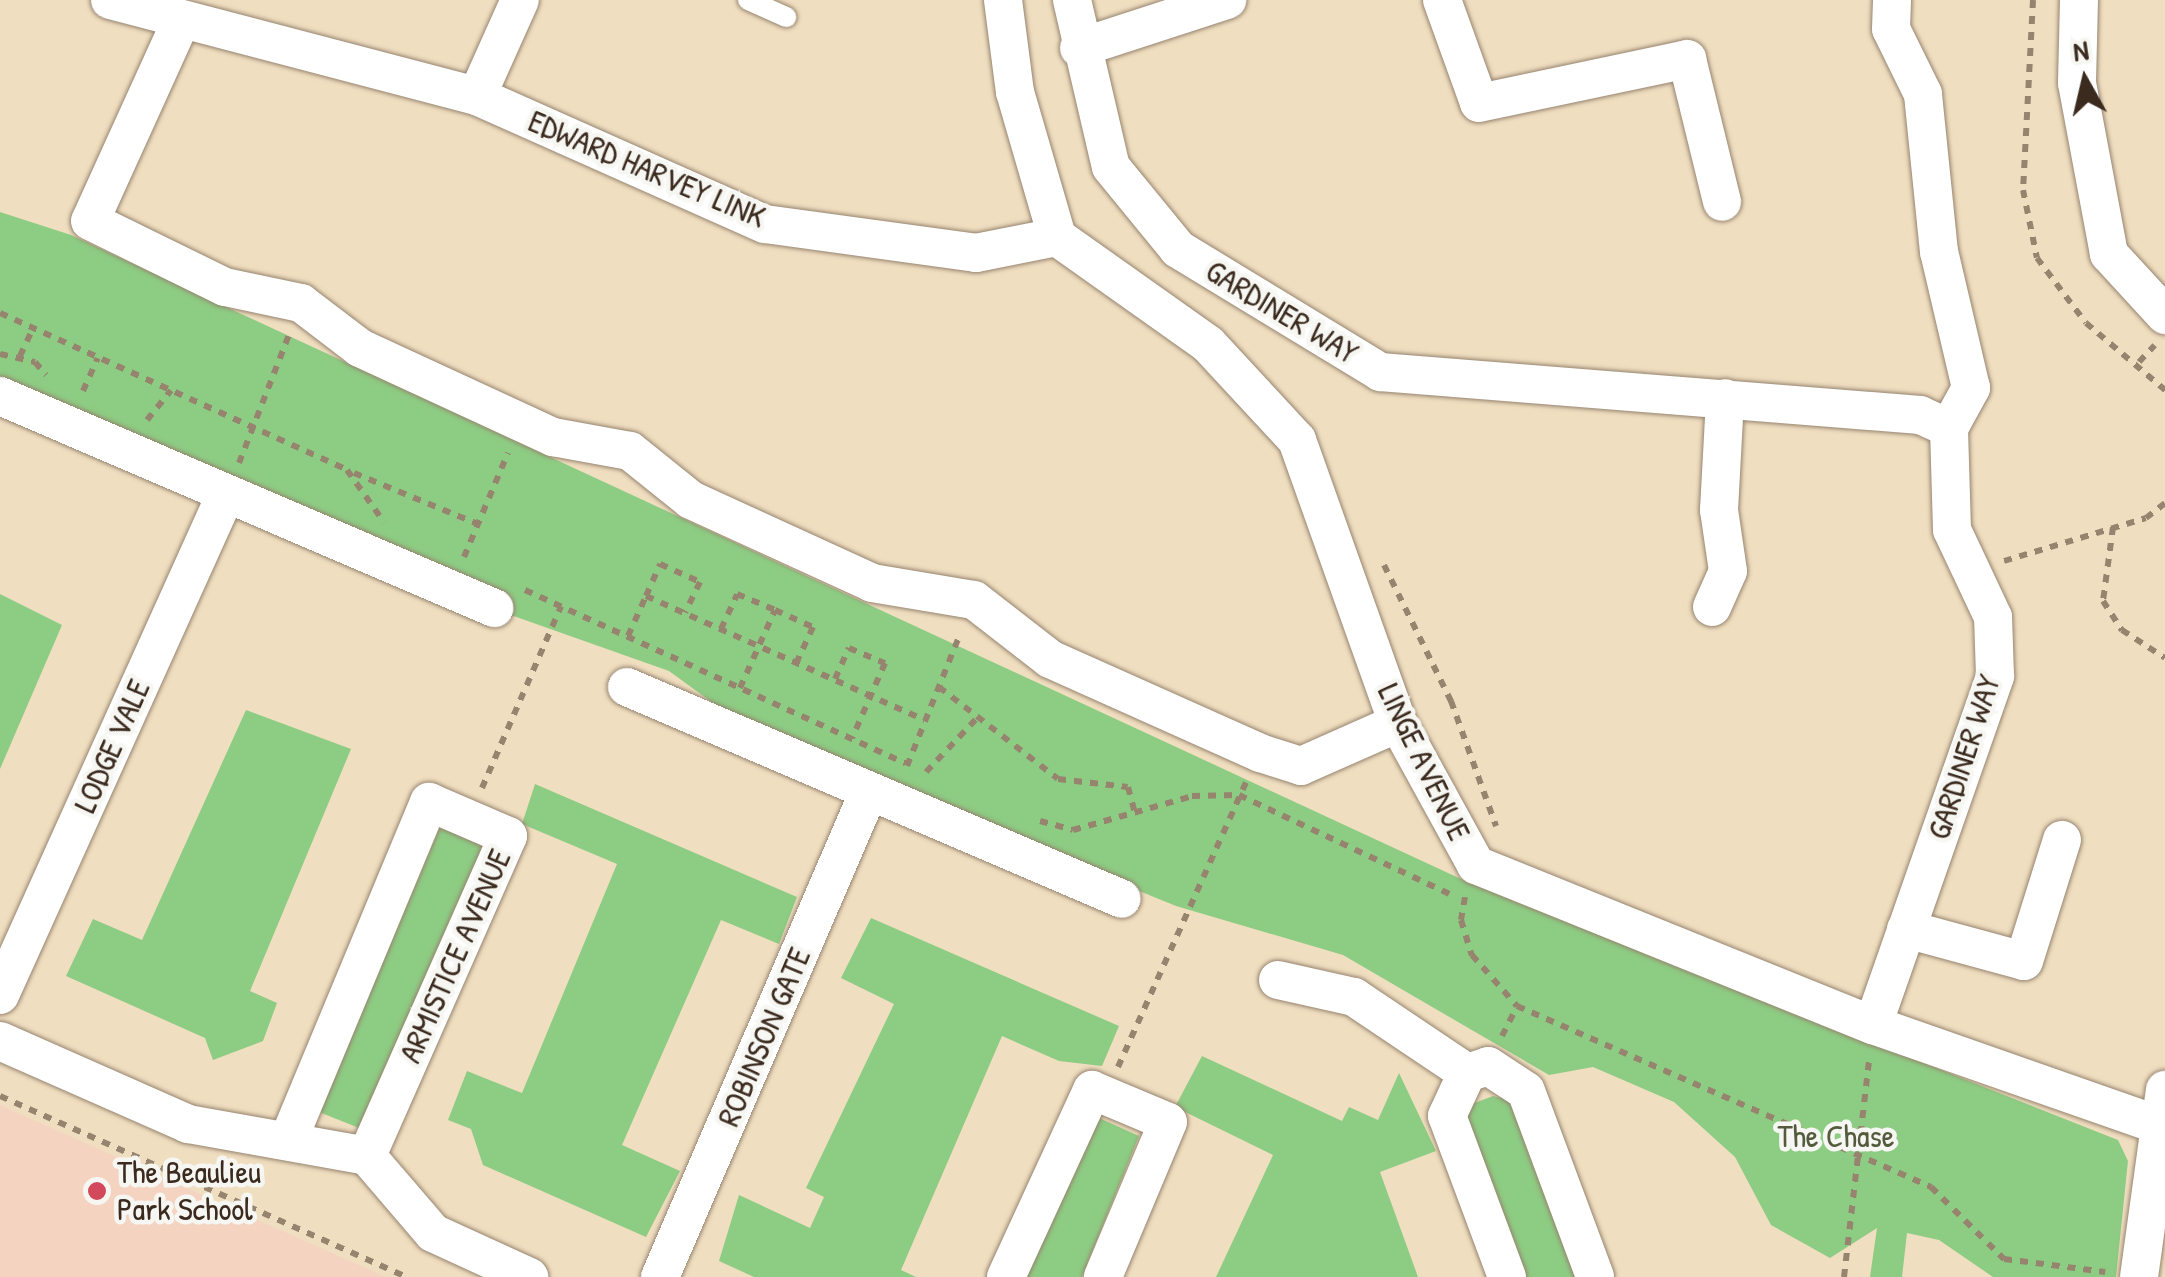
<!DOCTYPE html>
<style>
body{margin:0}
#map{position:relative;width:2165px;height:1277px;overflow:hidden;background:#f0dec0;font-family:"Patrick Hand",sans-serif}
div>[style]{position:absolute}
.built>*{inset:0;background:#f4d3c0}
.green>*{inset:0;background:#8dcc83}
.path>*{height:6px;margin-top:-3px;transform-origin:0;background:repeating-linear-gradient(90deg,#96846f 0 8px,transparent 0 16px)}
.roads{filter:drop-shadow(0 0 2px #96846f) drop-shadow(0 0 2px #96846f)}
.lane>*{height:20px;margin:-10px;padding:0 10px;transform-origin:10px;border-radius:10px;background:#fff}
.street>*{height:38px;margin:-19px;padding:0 19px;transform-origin:19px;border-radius:19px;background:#fff}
.dots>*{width:28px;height:28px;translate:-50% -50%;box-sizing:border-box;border:5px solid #f6f6f2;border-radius:50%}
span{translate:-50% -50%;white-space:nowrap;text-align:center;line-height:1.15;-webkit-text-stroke:9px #f6f6f2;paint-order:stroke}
.street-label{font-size:32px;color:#3b2a1e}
.park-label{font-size:32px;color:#545b3c}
.poi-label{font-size:32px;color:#3b2a1e}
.left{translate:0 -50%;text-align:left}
.north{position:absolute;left:2035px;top:30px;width:100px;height:100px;-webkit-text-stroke:8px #f6f6f2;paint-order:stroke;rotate:352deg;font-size:28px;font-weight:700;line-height:40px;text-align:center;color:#3b2a1e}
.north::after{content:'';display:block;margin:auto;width:35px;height:45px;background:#3b2a1e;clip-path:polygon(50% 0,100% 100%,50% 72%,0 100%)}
</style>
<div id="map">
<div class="built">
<i style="clip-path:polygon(0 1105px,386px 1277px,0 1277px)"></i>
</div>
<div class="green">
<i style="clip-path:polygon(0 212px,71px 235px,1474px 885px,2118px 1140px,2128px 1161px,2116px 1277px,1993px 1277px,1939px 1240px,1907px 1233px,1902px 1277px,1870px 1277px,1877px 1228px,1830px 1258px,1771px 1225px,1735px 1157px,1674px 1102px,1593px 1067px,1549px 1075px,1343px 955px,1176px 906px,757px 735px,669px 671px,508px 614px,0 386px)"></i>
<i style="clip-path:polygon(0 594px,62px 625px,0 769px)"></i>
<i style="clip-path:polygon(246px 710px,351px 749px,250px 991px,277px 1003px,263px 1041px,213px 1060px,205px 1038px,66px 976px,93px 919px,142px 940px)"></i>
<i style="clip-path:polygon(535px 784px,797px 897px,779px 944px,721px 920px,622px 1145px,680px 1171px,646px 1237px,483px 1165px,471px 1129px,448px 1120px,467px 1071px,522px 1093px,617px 864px,522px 824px)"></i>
<i style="clip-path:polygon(440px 827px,485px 847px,364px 1130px,319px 1112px)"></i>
<i style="clip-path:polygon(871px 918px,1119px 1026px,1102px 1066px,1059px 1061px,1002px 1036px,901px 1270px,916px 1277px,754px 1277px,719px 1261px,739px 1195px,810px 1228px,824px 1197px,806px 1188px,894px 1004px,841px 978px)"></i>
<i style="clip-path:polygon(1202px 1056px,1342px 1121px,1349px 1107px,1378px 1120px,1399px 1073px,1436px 1151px,1380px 1172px,1418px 1277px,1216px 1277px,1273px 1155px,1175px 1107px)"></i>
<i style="clip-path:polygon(1493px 1096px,1513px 1101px,1580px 1277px,1518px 1277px,1464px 1107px)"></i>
<i style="clip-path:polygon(1097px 1117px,1139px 1136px,1082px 1277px,1025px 1277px)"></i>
</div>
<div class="path">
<i style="left:2033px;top:0;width:190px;rotate:93deg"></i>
<i style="left:2023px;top:190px;width:69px;rotate:78.4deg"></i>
<i style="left:2037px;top:258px;width:81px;rotate:53deg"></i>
<i style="left:2086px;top:323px;width:104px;rotate:40.3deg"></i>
<i style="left:0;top:313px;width:381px;rotate:24.3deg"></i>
<i style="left:347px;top:470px;width:64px;rotate:54.6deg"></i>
<i style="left:0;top:354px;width:36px;rotate:13deg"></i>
<i style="left:35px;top:362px;width:17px;rotate:50deg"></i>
<i style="left:20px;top:356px;width:31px;rotate:-65deg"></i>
<i style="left:2139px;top:362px;width:23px;rotate:-47deg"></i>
<i style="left:83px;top:391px;width:36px;rotate:-66deg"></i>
<i style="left:147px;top:420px;width:38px;rotate:-51deg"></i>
<i style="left:239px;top:463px;width:137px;rotate:-68.7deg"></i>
<i style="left:354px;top:473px;width:134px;rotate:22.4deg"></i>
<i style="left:2113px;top:527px;width:75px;rotate:97.7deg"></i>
<i style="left:2103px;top:601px;width:35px;rotate:57deg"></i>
<i style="left:2122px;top:630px;width:51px;rotate:33.1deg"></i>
<i style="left:464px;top:557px;width:113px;rotate:-67.1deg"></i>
<i style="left:2004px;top:561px;width:148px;rotate:-16.8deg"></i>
<i style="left:2146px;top:518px;width:24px;rotate:-38deg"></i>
<i style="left:1384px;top:565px;width:152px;rotate:63.8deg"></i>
<i style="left:1451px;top:701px;width:133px;rotate:70.2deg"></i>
<i style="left:525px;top:590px;width:418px;rotate:24.5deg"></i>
<i style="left:646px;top:596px;width:35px;rotate:-66deg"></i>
<i style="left:660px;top:564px;width:44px;rotate:24.2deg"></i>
<i style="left:700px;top:582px;width:34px;rotate:116deg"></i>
<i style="left:721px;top:629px;width:38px;rotate:-65deg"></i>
<i style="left:737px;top:594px;width:41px;rotate:22.8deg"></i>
<i style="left:628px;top:636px;width:44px;rotate:-65.8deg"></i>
<i style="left:646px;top:596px;width:305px;rotate:24deg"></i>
<i style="left:835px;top:679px;width:34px;rotate:-66deg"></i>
<i style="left:849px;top:648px;width:39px;rotate:23deg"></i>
<i style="left:885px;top:663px;width:82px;rotate:113.7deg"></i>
<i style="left:939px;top:687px;width:150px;rotate:37.7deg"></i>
<i style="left:1058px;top:779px;width:70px;rotate:6.5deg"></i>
<i style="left:1128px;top:787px;width:30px;rotate:75deg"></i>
<i style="left:740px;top:688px;width:85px;rotate:-65.8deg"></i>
<i style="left:775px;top:610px;width:42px;rotate:24.1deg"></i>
<i style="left:813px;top:627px;width:38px;rotate:115deg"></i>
<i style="left:907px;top:766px;width:142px;rotate:-68.1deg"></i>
<i style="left:926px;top:772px;width:74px;rotate:-46.6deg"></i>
<i style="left:482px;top:788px;width:198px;rotate:-66.5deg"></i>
<i style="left:1040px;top:821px;width:34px;rotate:15deg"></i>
<i style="left:1073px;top:830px;width:124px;rotate:-15.9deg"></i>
<i style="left:1192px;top:796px;width:47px;rotate:-1.2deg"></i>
<i style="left:1239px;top:795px;width:238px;rotate:25.2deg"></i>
<i style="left:1465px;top:897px;width:23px;rotate:100deg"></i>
<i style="left:1461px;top:920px;width:37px;rotate:73deg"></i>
<i style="left:1472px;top:955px;width:68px;rotate:48.6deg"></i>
<i style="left:1517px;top:1006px;width:452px;rotate:23.6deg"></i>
<i style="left:1931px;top:1187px;width:103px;rotate:44.6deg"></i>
<i style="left:2004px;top:1259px;width:102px;rotate:7.3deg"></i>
<i style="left:1502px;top:1036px;width:34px;rotate:-63deg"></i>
<i style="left:1118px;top:1067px;width:312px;rotate:-65.8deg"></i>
<i style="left:0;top:1096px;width:445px;rotate:24deg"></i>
<i style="left:1844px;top:1277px;width:218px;rotate:-83.4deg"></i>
</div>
<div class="roads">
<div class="lane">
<i style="left:748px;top:0;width:42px;rotate:24.1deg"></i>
</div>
<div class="street">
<i style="left:110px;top:0;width:379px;rotate:14.7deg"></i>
<i style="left:477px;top:96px;width:315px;rotate:24deg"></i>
<i style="left:765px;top:224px;width:213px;rotate:7.8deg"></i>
<i style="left:976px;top:253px;width:83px;rotate:-11.2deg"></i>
<i style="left:1003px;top:0;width:93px;rotate:82.6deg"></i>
<i style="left:1015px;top:92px;width:151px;rotate:73.8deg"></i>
<i style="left:1057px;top:237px;width:185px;rotate:35.3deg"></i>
<i style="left:1208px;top:344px;width:131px;rotate:47.2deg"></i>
<i style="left:1297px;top:440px;width:300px;rotate:70.4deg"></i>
<i style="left:1398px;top:723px;width:162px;rotate:61.2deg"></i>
<i style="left:1476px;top:865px;width:428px;rotate:22deg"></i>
<i style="left:1873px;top:1025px;width:302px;rotate:19.3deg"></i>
<i style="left:1072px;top:0;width:171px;rotate:76.9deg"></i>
<i style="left:1111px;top:167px;width:106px;rotate:50.7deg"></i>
<i style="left:1178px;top:249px;width:237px;rotate:31.3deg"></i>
<i style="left:1380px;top:372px;width:542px;rotate:4.55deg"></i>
<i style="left:1920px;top:415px;width:32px;rotate:24deg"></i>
<i style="left:1442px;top:0;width:109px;rotate:70.2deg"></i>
<i style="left:1479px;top:103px;width:213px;rotate:-11.9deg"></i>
<i style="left:1687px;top:59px;width:147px;rotate:76.2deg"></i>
<i style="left:2079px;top:0;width:83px;rotate:91.4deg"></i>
<i style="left:2077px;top:83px;width:174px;rotate:79.4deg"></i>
<i style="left:2109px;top:254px;width:83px;rotate:47.4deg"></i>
<i style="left:180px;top:23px;width:217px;rotate:114.4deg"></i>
<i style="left:90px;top:221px;width:150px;rotate:26.1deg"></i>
<i style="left:225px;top:287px;width:78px;rotate:11.9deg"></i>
<i style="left:301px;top:303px;width:74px;rotate:37.3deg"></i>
<i style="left:360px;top:348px;width:213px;rotate:24.8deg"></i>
<i style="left:553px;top:437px;width:78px;rotate:10.3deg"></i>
<i style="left:630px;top:451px;width:78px;rotate:38.8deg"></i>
<i style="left:691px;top:500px;width:199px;rotate:24.6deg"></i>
<i style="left:872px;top:583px;width:103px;rotate:9.5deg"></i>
<i style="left:974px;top:600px;width:96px;rotate:37.8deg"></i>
<i style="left:1050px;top:659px;width:230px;rotate:24.1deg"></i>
<i style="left:1260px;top:753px;width:43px;rotate:17.6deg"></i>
<i style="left:1301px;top:766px;width:106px;rotate:-23.9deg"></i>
<i style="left:1079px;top:48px;width:156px;rotate:-18deg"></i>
<i style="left:477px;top:96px;width:105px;rotate:-65.9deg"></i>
<i style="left:0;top:396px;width:538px;rotate:23.23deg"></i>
<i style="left:1712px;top:607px;width:39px;rotate:-66deg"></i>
<i style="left:1728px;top:571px;width:62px;rotate:-98.4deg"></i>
<i style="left:1719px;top:510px;width:112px;rotate:-86.9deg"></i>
<i style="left:627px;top:687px;width:538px;rotate:23.18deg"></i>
<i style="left:1906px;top:929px;width:122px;rotate:15.2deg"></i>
<i style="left:2024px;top:961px;width:127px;rotate:-72.6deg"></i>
<i style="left:1278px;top:980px;width:78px;rotate:12.6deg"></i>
<i style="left:1354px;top:997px;width:136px;rotate:33.9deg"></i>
<i style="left:0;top:995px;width:547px;rotate:-65.73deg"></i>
<i style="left:1873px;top:1025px;width:370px;rotate:-70.7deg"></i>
<i style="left:1995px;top:676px;width:59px;rotate:-91.9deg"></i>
<i style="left:1993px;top:617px;width:96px;rotate:-115.2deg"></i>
<i style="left:1952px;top:530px;width:102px;rotate:-91.7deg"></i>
<i style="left:1949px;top:428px;width:46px;rotate:-61.2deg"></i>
<i style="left:1971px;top:388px;width:140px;rotate:-103.2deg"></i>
<i style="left:1939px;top:252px;width:159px;rotate:-95.8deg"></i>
<i style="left:1923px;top:94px;width:72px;rotate:-116.2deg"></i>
<i style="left:1891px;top:29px;width:29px;rotate:-88deg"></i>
<i style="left:0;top:1041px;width:206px;rotate:23.8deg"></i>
<i style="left:188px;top:1124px;width:182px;rotate:10.1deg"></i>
<i style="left:367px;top:1156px;width:101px;rotate:49.4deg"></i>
<i style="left:433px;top:1233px;width:106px;rotate:24.6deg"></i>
<i style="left:290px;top:1136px;width:362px;rotate:-67.4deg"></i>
<i style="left:429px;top:802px;width:86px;rotate:23.3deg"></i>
<i style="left:508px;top:836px;width:350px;rotate:113.8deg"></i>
<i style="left:660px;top:1277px;width:524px;rotate:-66.72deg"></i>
<i style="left:1006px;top:1277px;width:206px;rotate:-65.3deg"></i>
<i style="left:1092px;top:1090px;width:82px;rotate:22.8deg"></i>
<i style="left:1168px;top:1122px;width:168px;rotate:112.8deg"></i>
<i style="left:1507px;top:1277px;width:172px;rotate:-110.4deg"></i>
<i style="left:1447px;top:1116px;width:47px;rotate:-65.1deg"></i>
<i style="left:1467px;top:1073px;width:22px;rotate:-18deg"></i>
<i style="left:1488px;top:1066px;width:45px;rotate:33.3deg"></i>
<i style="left:1526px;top:1091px;width:198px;rotate:69.6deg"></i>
<i style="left:2139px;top:1277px;width:189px;rotate:-82.1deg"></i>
</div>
</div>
<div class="dots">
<i style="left:97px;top:1191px;background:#d1495b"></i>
</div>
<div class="street-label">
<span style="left:647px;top:169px;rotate:23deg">EDWARD HARVEY LINK</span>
<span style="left:1282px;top:312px;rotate:31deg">GARDINER WAY</span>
<span style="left:112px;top:746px;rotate:-66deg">LODGE VALE</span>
<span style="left:1964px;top:757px;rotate:-72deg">GARDINER WAY</span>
<span style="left:1424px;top:762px;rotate:64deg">LINGE AVENUE</span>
<span style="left:455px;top:956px;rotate:-66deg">ARMISTICE AVENUE</span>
<span style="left:764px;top:1037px;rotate:-67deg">ROBINSON GATE</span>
</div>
<div class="park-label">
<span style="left:1836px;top:1136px">The Chase</span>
</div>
<div class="poi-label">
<span class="left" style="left:117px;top:1191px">The Beaulieu<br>Park School</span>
</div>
<div class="north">N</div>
</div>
